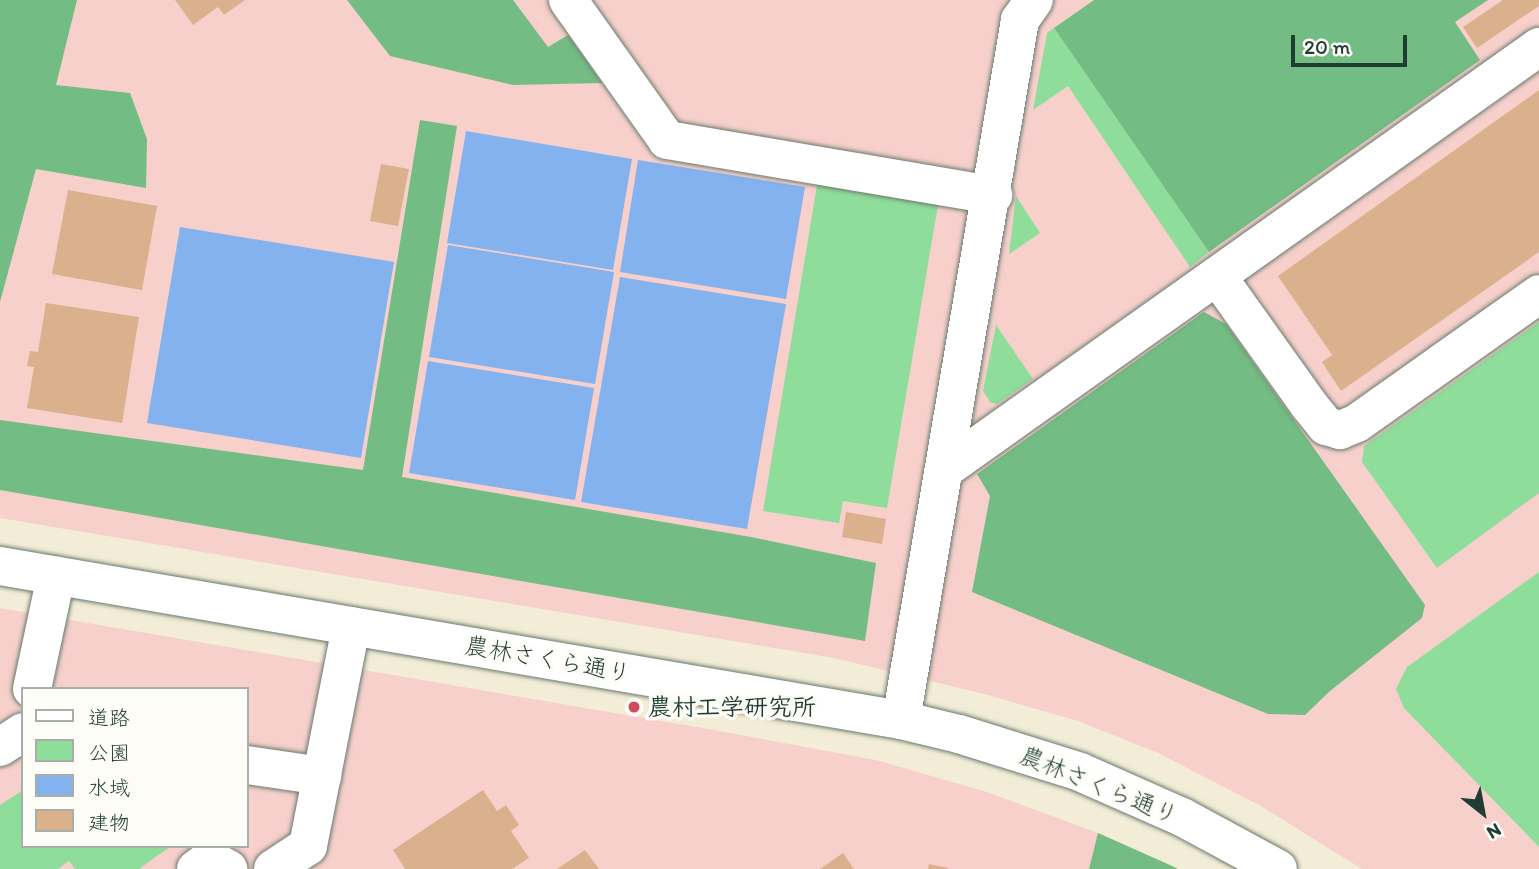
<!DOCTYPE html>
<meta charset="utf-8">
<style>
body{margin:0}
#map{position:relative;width:1539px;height:869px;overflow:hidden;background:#f3edd8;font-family:Itim,"Klee One",sans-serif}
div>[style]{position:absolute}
.built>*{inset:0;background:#f7d0cc}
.green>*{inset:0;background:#8fdd9b}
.forest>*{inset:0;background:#73bc83}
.water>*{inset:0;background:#83b2ee}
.building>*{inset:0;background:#dbb08c}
.roads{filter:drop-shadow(0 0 2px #697b6d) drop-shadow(0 0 2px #697b6d)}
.minor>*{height:38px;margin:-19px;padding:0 19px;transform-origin:19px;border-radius:19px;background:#fff}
.dots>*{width:19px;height:19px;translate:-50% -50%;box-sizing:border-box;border:4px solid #fdfcf7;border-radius:50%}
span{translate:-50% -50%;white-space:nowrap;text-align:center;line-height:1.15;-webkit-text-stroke:7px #fdfcf7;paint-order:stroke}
.street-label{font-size:24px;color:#1f3d34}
.poi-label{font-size:24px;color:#1f3d34;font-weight:700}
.left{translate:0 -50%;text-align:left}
.legend{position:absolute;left:21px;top:687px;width:228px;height:161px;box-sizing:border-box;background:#fdfcf7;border:2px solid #a4b0a9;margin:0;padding:9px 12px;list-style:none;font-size:21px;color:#1f3d34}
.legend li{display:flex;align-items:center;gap:14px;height:35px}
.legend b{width:35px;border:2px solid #a4b0a9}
.north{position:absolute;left:1448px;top:778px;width:70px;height:70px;-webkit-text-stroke:5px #fdfcf7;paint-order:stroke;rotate:149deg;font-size:19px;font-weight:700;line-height:28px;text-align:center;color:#1f3d34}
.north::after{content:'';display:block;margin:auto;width:24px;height:32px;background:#1f3d34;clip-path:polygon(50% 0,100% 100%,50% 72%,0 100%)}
.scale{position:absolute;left:1291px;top:35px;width:116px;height:32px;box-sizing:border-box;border:4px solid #1f3d34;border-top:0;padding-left:9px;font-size:21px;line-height:24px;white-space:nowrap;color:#1f3d34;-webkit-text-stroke:5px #fdfcf7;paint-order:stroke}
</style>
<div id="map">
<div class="built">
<i style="clip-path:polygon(0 0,1539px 0,1539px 869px,1362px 869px,1259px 805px,1158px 753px,1078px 721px,984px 694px,834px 658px,0 518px)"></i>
<i style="clip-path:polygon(evenodd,0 608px,703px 728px,876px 760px,987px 792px,1098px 833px,1178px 869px,0 869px,0 608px,23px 689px,247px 689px,247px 846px,23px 846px,23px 689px)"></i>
</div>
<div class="green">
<i style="clip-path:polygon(1054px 28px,1209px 252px,1190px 267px,1068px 86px,1033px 110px,1047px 33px)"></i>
<i style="clip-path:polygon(817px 185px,938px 205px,887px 508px,843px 501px,839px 523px,763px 511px)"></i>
<i style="clip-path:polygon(1016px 196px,1040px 233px,1009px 254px)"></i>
<i style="clip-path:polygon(1539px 322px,1539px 493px,1437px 568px,1362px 462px,1364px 446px)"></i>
<i style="clip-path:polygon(996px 325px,1033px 379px,997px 404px,990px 402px,983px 391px)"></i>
<i style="clip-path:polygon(1539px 572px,1539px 847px,1404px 708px,1396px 689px,1407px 667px)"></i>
<i style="clip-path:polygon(23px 790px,23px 846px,171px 846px,139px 869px,75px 869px,69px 861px,58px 869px,0 869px,0 805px)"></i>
</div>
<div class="forest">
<i style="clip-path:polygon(0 0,77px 0,56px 85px,130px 93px,147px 139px,146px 188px,36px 169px,0 302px)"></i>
<i style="clip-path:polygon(347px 0,513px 0,548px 47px,568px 35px,602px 83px,513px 85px,390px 56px)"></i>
<i style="clip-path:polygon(1094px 0,1488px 0,1455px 22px,1480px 60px,1209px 252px,1054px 28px)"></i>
<i style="clip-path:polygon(420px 120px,457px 126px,402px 477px,751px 537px,876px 563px,865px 641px,0 490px,0 420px,363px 470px)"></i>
<i style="clip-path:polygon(1204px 312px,1226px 324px,1425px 605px,1422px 618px,1330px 691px,1305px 715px,1268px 714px,972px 592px,990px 496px,977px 474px)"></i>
<i style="clip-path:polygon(1098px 833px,1170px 865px,1178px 869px,1089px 869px)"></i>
</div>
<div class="water">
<i style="clip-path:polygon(466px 131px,632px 159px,613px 270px,447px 243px)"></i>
<i style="clip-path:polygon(638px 160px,805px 187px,786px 299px,620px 272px)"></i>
<i style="clip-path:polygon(180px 227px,394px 262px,361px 458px,147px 423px)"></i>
<i style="clip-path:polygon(448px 245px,614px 272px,595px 384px,429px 357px)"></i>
<i style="clip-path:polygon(620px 277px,786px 304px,747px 529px,581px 502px)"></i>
<i style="clip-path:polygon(428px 361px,594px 388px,575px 500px,409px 473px)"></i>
</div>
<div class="building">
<i style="clip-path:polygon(175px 0,245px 0,224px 15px,218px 7px,193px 25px)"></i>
<i style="clip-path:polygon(1503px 0,1539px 0,1539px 6px,1477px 48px,1463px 27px)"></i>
<i style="clip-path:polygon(1539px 90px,1539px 252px,1341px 391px,1322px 362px,1332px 355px,1278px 276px)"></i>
<i style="clip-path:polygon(381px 164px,409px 169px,398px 226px,370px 221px)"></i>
<i style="clip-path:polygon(68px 190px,157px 206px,142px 290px,52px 274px)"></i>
<i style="clip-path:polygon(46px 303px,139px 317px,122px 423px,27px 408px,34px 367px,27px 366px,30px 351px,38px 352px)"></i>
<i style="clip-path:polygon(846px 512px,886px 519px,882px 544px,842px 537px)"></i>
<i style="clip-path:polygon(483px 790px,497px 811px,506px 805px,519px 825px,511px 831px,529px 858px,512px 869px,405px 869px,393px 850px)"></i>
<i style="clip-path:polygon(585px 850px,599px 869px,557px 869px)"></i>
<i style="clip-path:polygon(843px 853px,854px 869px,820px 869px)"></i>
<i style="clip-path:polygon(929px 864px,948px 868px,948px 869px,928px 869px)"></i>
</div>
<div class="roads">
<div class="minor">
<i style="left:568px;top:0;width:171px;rotate:54.7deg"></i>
<i style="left:667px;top:140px;width:331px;rotate:9.6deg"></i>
<i style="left:1217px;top:276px;width:158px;rotate:54.5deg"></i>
<i style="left:1309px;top:405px;width:27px;rotate:51deg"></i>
<i style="left:1326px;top:426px;width:15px;rotate:16deg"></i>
<i style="left:1340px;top:430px;width:18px;rotate:-22deg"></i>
<i style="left:1357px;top:423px;width:223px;rotate:-35.3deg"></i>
<i style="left:945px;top:469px;width:729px;rotate:-35.39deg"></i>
<i style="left:0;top:566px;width:914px;rotate:9.7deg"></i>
<i style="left:901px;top:720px;width:60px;rotate:13.6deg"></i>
<i style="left:959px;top:734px;width:127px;rotate:17.4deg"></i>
<i style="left:1080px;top:772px;width:111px;rotate:23.8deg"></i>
<i style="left:1182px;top:817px;width:109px;rotate:28.4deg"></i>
<i style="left:32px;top:689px;width:116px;rotate:-78deg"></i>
<i style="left:901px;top:720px;width:710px;rotate:-80.35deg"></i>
<i style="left:1020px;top:20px;width:24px;rotate:-55deg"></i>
<i style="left:0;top:747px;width:27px;rotate:-33deg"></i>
<i style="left:247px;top:765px;width:76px;rotate:8.3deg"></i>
<i style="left:196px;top:869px;width:17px;rotate:-36deg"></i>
<i style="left:210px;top:859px;width:21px;rotate:29deg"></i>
<i style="left:273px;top:869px;width:42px;rotate:-33.3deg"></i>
<i style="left:308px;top:846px;width:224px;rotate:-78.9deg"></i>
</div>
</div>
<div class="dots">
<i style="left:634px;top:707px;background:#d1495b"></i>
</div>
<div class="street-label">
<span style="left:548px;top:659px;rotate:10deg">農林さくら通り</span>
<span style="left:1099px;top:785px;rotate:22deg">農林さくら通り</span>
</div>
<div class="poi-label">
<span class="left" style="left:648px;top:707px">農村工学研究所</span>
</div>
<ul class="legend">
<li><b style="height:9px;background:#fff"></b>道路</li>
<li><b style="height:19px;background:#8fdd9b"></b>公園</li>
<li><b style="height:19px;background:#83b2ee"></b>水域</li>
<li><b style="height:19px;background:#dbb08c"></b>建物</li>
</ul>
<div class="north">N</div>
<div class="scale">20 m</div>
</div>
